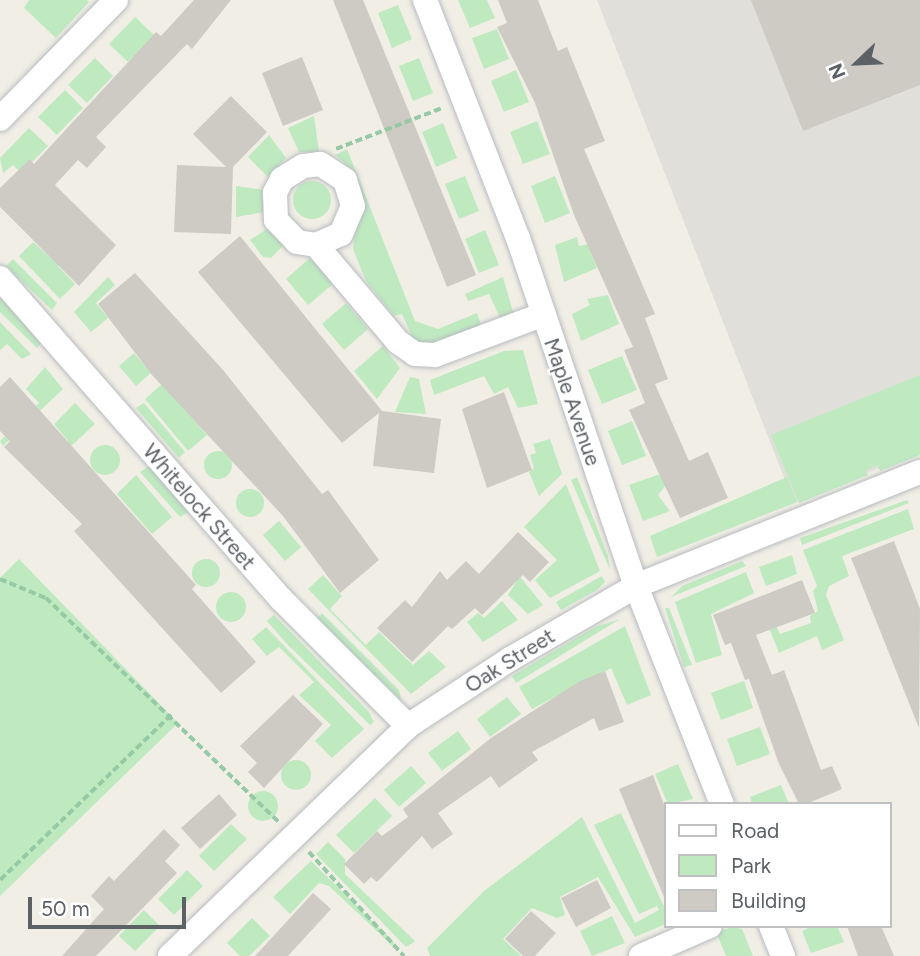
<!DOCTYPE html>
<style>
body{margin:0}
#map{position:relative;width:920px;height:956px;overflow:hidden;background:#f0eee5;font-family:Figtree,sans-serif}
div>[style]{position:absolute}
.industrial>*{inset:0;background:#e1dfd9}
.green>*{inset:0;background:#bfeac0}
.round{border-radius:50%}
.building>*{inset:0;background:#cdcbc4}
.path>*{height:3.5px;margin-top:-1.75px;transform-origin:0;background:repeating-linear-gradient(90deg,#96c9a6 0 7px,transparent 0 10.5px)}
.roads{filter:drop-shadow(0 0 2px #b7bbc0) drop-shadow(0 0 2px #b7bbc0)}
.street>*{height:24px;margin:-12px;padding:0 12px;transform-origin:12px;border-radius:12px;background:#fff}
span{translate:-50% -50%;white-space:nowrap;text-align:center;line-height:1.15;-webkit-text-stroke:5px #fff;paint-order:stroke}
.street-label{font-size:21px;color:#5c6166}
.legend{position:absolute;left:664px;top:802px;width:228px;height:126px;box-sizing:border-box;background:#fff;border:2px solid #bec0c2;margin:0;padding:9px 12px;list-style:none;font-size:21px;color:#5c6166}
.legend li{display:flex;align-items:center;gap:14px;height:35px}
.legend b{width:35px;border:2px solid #bec0c2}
.north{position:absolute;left:822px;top:28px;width:70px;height:70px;-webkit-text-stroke:5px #fff;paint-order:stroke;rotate:247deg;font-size:19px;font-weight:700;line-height:28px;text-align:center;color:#5c6166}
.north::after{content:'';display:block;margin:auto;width:24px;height:32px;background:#5c6166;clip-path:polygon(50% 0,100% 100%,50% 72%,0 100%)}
.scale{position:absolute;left:28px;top:897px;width:158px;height:32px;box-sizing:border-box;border:4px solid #5c6166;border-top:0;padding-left:9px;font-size:21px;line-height:24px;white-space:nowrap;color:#5c6166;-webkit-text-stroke:5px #fff;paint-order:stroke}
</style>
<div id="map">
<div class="industrial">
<i style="clip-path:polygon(597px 0,920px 0,920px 451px,794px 503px)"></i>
</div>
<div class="green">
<i style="clip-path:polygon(29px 0,87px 0,89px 2px,56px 38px,24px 8px)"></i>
<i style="clip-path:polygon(458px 0,487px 0,495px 18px,470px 28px)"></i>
<i style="clip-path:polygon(398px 5px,412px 39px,392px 48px,378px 13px)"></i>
<i style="clip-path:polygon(135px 17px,154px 35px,128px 62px,109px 44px)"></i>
<i style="clip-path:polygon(497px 29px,509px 59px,484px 69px,472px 38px)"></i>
<i style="clip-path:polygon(95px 58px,113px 76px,87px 103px,68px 85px)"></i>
<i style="clip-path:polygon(419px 58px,433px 93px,413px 101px,399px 66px)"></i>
<i style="clip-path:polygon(516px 70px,529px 102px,504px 112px,491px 81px)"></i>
<i style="clip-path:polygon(65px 90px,83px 108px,57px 135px,38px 117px)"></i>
<i style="clip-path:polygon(314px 116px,319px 152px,299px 152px,288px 128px)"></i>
<i style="clip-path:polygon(537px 121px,550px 154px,523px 164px,510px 132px)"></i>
<i style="clip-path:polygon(443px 123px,457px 158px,436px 167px,422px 132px)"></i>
<i style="clip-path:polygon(29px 128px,48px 146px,21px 173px,13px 165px,3px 173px,0 158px)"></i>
<i style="clip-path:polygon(269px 135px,286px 158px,268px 177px,248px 157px)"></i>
<i style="clip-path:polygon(347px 149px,415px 321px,438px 329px,477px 313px,482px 328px,432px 348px,414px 341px,402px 314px,394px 316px,366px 281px,353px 249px,360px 187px,354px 171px,335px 155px)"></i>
<i style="clip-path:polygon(465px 176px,479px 211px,459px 219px,445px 184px)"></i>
<i style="clip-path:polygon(555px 176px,570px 213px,545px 223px,531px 186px)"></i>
<i class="round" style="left:293px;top:181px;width:38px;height:38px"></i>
<i style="clip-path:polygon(236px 186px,264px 190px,264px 212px,236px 217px)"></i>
<i style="clip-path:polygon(85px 222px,94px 232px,58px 266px,75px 284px,60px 299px,19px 256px,33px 242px,51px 258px)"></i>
<i style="clip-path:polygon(270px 227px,286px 243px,271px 258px,263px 257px,250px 240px)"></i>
<i style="clip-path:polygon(485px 230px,499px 265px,479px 273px,465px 239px)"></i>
<i style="clip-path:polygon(577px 237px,579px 246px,588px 244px,597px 268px,564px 282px,555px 245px)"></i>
<i style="clip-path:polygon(310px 258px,333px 284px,308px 305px,286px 279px)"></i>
<i style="clip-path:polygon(13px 259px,57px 303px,52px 310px,6px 266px)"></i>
<i style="clip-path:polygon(108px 277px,115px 285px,96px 303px,108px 318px,91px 332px,74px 312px)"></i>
<i style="clip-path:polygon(503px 277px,513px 312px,508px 316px,500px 318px,489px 294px,468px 301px,465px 294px)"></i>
<i style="clip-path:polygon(608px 295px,619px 324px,581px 341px,572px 314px,590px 305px,587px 299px)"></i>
<i style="clip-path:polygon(0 298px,42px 342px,37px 348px,0 312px)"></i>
<i style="clip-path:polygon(346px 303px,368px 329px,344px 350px,322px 324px)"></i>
<i style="clip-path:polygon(0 322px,31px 354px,22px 359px,7px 344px,0 350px)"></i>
<i style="clip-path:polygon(383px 346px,400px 368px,377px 399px,354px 371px)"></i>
<i style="clip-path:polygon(523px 350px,538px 404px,518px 408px,508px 387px,494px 394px,484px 376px,434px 395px,430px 380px,504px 351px)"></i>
<i style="clip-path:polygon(134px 353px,151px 373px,136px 386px,119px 366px)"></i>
<i style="clip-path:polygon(622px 356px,637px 390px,602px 404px,588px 370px)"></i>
<i style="clip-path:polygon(45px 367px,63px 389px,3px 446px,0 441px,39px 403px,26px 389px)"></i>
<i style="clip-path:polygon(920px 375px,920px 455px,880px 471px,877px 465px,865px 471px,868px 475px,799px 503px,771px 435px)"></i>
<i style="clip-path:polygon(410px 377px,419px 379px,426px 414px,395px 412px)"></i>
<i style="clip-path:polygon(162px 384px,207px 435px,188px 451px,145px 399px)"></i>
<i style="clip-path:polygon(75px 403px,95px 424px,44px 471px,41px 468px,68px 441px,54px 424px)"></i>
<i style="clip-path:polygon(144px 403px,185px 452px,179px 458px,136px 408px)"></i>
<i style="clip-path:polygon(632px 421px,646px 456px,622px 465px,608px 431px)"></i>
<i style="clip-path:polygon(550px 439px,562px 474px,539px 496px,529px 472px,534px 468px,530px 455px,536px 453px,533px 444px)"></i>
<i class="round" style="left:90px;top:445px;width:30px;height:30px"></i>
<i class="round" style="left:204px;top:451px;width:28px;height:28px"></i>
<i style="clip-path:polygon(149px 466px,188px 512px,180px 517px,140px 472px)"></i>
<i style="clip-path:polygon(660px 474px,665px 486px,658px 495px,670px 511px,643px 521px,629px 485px)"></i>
<i style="clip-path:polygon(136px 475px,172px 517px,152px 534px,117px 494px)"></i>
<i style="clip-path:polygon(577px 477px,608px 556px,610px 570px,571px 480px)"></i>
<i style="clip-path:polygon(787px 477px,797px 502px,657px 557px,650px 536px)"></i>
<i style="clip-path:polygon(566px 484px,600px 571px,550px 598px,535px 580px,557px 560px,524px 527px)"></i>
<i class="round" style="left:236px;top:489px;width:28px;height:28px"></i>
<i style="clip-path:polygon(907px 500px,909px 503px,802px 545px,800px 538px)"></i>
<i style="clip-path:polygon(908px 509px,914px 529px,842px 556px,849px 576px,829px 586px,826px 595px,844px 640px,822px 650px,817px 636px,779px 653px,761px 608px,767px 607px,780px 634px,811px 623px,810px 616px,818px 611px,813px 591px,817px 586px,803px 550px)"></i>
<i style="clip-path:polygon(279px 521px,301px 547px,285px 561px,263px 535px)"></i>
<i style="clip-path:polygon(792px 555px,797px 574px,766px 586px,759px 567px)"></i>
<i style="clip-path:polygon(494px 558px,517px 573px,543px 605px,528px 614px,508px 595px,516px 582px)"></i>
<i class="round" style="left:192px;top:559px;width:28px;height:28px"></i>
<i style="clip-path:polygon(19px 559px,178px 723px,0 896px,0 578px)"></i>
<i style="clip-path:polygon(742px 561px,746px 566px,671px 597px,682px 586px)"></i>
<i style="clip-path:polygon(746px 572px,754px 593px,711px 614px,722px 655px,696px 663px,675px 602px)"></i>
<i style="clip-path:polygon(323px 575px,342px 596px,330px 609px,366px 645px,379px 632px,413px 665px,429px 651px,446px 667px,411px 694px,308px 589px)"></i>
<i style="clip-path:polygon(602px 576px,605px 582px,597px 590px,561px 610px,556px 602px)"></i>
<i class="round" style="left:216px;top:592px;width:30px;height:30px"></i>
<i style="clip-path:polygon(502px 601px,518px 620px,483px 642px,467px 622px,478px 613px,484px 618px)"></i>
<i style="clip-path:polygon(665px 608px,669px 608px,692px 665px,684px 667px)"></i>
<i style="clip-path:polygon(322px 613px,399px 690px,402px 701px,316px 620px)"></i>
<i style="clip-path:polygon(274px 615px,369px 712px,374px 722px,370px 725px,286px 643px,267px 621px)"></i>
<i style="clip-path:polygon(620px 619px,516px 683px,512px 676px,595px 627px)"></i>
<i style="clip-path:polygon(625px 626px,651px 695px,627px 705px,611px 668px,532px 709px,519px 687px)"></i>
<i style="clip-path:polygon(266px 627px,364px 729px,332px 758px,315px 741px,331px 725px,299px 695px,314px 682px,279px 647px,267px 656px,252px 639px)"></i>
<i style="clip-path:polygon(744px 681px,753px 708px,721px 720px,711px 693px)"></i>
<i style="clip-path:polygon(507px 697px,521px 714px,490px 737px,477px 719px)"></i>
<i style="clip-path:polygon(760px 727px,770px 754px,737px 766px,727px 739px)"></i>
<i style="clip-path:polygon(458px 731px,471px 749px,442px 771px,428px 753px)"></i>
<i class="round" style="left:281px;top:760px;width:30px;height:30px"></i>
<i style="clip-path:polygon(678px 764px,693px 799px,668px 804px,655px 774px)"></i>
<i style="clip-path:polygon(411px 766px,426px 783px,399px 807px,384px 790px)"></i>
<i style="clip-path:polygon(781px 785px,789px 804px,752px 804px,750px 797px)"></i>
<i class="round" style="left:248px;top:791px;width:30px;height:30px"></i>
<i style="clip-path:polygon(375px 798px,392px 816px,354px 853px,336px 835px)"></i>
<i style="clip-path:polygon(621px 813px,666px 911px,666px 924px,635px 937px,598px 877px,560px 897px,565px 915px,557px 918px,532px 908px,503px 939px,521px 956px,430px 956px,427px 948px,484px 891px,582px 817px,635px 923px,659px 910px,657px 906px,639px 914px,594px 825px)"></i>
<i style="clip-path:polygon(231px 824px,247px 839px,214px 871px,199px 856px)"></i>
<i style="clip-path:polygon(328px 842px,345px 859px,345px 874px,415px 941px,406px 947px,316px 854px)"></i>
<i style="clip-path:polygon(311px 861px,393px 941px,399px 952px,329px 886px,319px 883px,290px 914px,273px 897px)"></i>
<i style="clip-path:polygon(187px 870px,203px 886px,174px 915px,158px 899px)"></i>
<i style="clip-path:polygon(144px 910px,160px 926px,135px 951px,119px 936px)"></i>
<i style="clip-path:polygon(612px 916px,625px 943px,592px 956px,580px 931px)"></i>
<i style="clip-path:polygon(252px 918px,270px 936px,249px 956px,240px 956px,227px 943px)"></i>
<i style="clip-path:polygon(813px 926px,837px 926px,844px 942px,811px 953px,802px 931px)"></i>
<i style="clip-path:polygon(733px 927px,742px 929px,753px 956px,726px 956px,716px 932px)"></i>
</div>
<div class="building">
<i style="clip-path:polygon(194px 0,231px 0,192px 49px,187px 44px,96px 137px,106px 147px,87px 168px,78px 160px,55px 185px,116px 245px,79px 286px,0 207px,0 188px,30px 159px,34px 164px,156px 32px,161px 36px)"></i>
<i style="clip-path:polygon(333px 0,363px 0,476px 275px,447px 287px)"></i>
<i style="clip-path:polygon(498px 0,538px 0,558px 51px,567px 47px,605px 141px,584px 149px,655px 314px,645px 318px,668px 379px,655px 384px,689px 461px,708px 452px,728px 498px,680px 518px,629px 410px,645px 403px,624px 350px,633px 347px,574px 215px,535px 103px,497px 27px,507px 23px)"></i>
<i style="clip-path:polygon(751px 0,920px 0,920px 85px,803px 131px)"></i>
<i style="clip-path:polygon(302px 57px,323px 110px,283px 126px,262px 73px)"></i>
<i style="clip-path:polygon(231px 96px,267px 132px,233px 167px,231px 234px,174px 232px,177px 165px,226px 167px,193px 134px)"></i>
<i style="clip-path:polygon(240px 236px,382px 411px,441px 419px,434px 473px,373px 466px,379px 413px,342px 443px,198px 272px)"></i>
<i style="clip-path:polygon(135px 273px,223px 370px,322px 494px,328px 490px,379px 560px,340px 593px,283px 516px,152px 375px,98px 304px)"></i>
<i style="clip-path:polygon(10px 377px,196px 585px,192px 589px,256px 662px,221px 693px,74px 531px,82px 524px,4px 447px,10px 441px,0 431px,0 387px)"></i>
<i style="clip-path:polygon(504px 392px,532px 470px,487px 488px,462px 409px)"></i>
<i style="clip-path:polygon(518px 532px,549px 562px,530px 582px,523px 575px,482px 615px,475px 608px,452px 629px,448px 626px,412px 662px,377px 628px,405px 600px,412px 607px,440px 571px,447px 580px,466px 561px,479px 574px)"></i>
<i style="clip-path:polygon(894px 541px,920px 609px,919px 728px,851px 558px)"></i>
<i style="clip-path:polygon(802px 580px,815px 613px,756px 635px,772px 675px,784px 670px,821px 770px,832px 766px,842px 789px,806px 804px,799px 804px,779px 764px,749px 679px,745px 680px,731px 643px,725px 645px,713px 615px)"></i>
<i style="clip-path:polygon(605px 671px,624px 722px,599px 731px,594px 718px,532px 752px,538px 760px,499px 788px,491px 776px,438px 813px,453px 834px,432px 849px,422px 836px,377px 882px,371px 877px,364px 884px,344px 864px,377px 831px,382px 836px,408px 817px,403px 809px,491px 738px,580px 681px)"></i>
<i style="clip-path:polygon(293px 695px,323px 724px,264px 788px,248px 772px,257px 763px,240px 746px)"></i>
<i style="clip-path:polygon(653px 775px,666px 810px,666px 902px,619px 789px)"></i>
<i style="clip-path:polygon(219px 794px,237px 815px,200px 849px,181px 828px)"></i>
<i style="clip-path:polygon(164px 829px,180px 845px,165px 861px,177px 873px,96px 956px,62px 956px,104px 909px,91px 896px,109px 876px,114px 881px)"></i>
<i style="clip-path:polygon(597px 880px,611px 908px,576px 927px,561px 898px)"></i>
<i style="clip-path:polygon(313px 893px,331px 909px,288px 956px,255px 956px)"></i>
<i style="clip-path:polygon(531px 911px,556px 933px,535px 956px,523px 956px,505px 939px)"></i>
<i style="clip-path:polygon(847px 926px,881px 926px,894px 956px,858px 956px)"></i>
</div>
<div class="path">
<i style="left:336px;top:149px;width:114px;rotate:-21.1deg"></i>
<i style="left:0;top:579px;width:50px;rotate:22.4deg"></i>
<i style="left:46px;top:598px;width:323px;rotate:43.9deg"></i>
<i style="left:309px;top:852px;width:141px;rotate:47.6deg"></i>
<i style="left:0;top:880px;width:238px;rotate:-44deg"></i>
</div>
<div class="roads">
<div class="street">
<i style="left:425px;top:0;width:256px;rotate:68.7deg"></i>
<i style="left:518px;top:238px;width:367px;rotate:71.3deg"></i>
<i style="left:636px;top:586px;width:234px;rotate:68.5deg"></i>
<i style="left:0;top:119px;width:166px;rotate:-45.7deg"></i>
<i style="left:316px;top:245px;width:27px;rotate:-24deg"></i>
<i style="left:341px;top:234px;width:30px;rotate:-67deg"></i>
<i style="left:353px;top:206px;width:27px;rotate:-107deg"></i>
<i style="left:345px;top:180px;width:30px;rotate:-147deg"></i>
<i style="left:320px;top:164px;width:17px;rotate:173deg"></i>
<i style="left:303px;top:166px;width:25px;rotate:148deg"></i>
<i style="left:282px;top:179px;width:16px;rotate:117deg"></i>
<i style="left:275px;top:193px;width:27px;rotate:88deg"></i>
<i style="left:276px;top:220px;width:30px;rotate:46deg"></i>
<i style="left:297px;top:242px;width:19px;rotate:9deg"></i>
<i style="left:316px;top:245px;width:127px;rotate:49.8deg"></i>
<i style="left:398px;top:342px;width:21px;rotate:35deg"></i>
<i style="left:415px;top:354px;width:20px;rotate:3deg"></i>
<i style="left:435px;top:355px;width:116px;rotate:-20.6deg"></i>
<i style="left:0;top:278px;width:425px;rotate:48.8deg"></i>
<i style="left:280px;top:598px;width:181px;rotate:45deg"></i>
<i style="left:771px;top:926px;width:32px;rotate:68deg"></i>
<i style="left:170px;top:956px;width:331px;rotate:-44deg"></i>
<i style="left:408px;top:726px;width:122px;rotate:-33.3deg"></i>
<i style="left:510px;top:659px;width:146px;rotate:-30.1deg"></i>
<i style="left:636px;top:586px;width:306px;rotate:-21.9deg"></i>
<i style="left:641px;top:956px;width:75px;rotate:-23.5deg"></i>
</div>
</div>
<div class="street-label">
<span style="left:572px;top:402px;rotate:71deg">Maple Avenue</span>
<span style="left:199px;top:507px;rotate:49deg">Whitelock Street</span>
<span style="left:510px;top:661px;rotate:-32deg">Oak Street</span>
</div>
<ul class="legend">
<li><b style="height:9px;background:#fff"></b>Road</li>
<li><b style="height:19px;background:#bfeac0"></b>Park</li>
<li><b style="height:19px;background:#cdcbc4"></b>Building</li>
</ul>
<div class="north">N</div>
<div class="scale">50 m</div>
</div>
